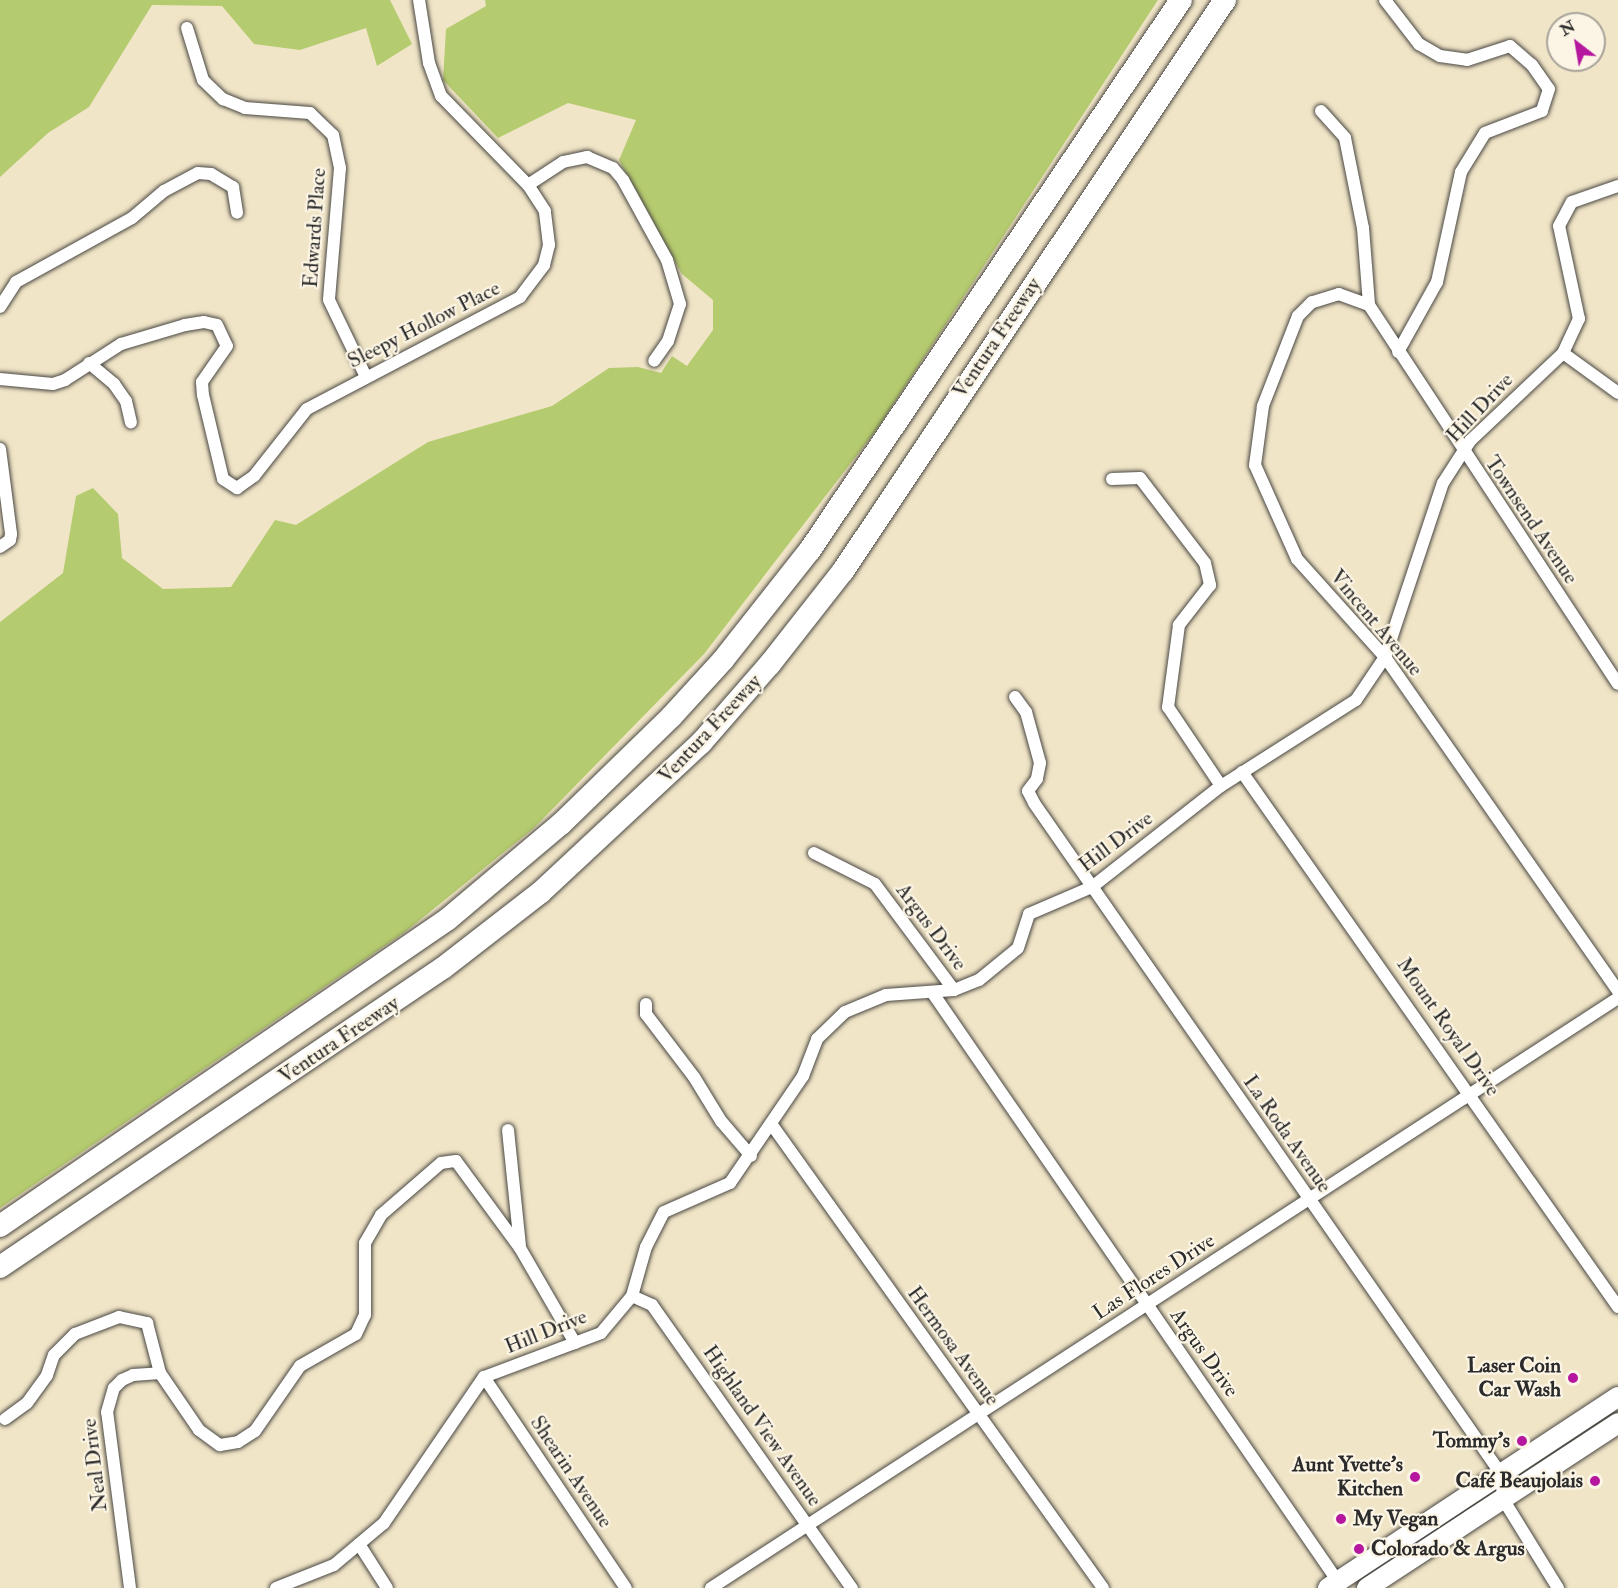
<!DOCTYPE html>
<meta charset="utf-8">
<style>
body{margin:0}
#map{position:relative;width:1618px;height:1588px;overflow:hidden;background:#f1e5c7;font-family:"IM FELL Double Pica",serif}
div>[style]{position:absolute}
.green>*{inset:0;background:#b5cb6f}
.roads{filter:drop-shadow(0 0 2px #494742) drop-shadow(0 0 2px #494742)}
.minor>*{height:12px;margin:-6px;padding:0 6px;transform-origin:6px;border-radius:6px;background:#fff}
.primary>*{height:20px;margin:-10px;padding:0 10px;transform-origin:10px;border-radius:10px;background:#fff}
.motorway>*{height:22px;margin:-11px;padding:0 11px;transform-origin:11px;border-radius:11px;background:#fff}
.dots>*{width:16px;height:16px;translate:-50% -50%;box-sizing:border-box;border:3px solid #fcf5e5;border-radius:50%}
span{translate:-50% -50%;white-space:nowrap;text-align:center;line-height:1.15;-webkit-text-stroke:4.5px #fcf5e5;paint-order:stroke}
.street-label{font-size:21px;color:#2b2b2b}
.poi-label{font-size:21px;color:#2b2b2b;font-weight:700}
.right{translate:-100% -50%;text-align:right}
.left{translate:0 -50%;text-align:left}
.north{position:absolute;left:1546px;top:12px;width:60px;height:60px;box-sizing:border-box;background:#fcf5e5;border:2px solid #a8a49b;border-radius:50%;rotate:329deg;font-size:16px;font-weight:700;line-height:24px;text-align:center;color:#2b2b2b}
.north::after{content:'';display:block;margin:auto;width:21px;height:27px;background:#b5179e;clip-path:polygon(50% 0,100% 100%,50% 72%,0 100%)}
</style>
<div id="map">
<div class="green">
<i style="clip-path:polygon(0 0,390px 0,412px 44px,377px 66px,366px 28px,300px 50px,254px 44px,222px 6px,152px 5px,89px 107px,48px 133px,0 177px)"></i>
<i style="clip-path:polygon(485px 0,1158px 0,877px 429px,704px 654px,534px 828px,405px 932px,0 1208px,0 622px,63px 573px,76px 496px,93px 488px,118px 514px,122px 558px,163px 589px,231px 587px,275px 520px,296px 525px,428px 442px,552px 406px,609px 368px,638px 367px,661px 373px,672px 356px,687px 366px,713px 330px,713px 300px,682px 274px,619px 160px,636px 120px,568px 103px,498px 138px,443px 80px,446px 29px,486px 6px)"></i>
</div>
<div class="roads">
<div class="minor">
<i style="left:1385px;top:0;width:56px;rotate:52.3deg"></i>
<i style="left:1419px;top:44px;width:24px;rotate:30deg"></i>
<i style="left:1440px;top:56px;width:27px;rotate:8deg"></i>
<i style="left:1467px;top:60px;width:45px;rotate:-18deg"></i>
<i style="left:1510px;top:46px;width:29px;rotate:41deg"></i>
<i style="left:1532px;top:65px;width:29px;rotate:55deg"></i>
<i style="left:1549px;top:89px;width:23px;rotate:108deg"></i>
<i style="left:1542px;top:111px;width:61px;rotate:158.9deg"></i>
<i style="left:1485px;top:133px;width:46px;rotate:121.6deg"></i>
<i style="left:1461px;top:172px;width:113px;rotate:102.3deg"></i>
<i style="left:1437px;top:282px;width:80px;rotate:119.1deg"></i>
<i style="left:187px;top:28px;width:54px;rotate:72.9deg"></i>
<i style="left:203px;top:80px;width:28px;rotate:44deg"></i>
<i style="left:223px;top:99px;width:24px;rotate:22deg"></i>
<i style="left:245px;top:108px;width:65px;rotate:4.4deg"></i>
<i style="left:310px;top:113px;width:32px;rotate:44deg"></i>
<i style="left:333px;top:135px;width:34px;rotate:78deg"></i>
<i style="left:340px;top:168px;width:132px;rotate:94.8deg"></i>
<i style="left:329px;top:300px;width:85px;rotate:64.3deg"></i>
<i style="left:1321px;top:111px;width:36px;rotate:48deg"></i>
<i style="left:1345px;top:138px;width:92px;rotate:78.7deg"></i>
<i style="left:1363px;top:228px;width:77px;rotate:85.5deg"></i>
<i style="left:1369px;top:305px;width:453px;rotate:56.7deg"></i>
<i style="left:528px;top:185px;width:42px;rotate:-33.3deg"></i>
<i style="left:563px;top:162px;width:25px;rotate:-12deg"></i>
<i style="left:587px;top:157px;width:28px;rotate:23deg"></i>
<i style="left:613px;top:168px;width:16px;rotate:50deg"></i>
<i style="left:623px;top:180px;width:91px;rotate:61.2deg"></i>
<i style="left:667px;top:260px;width:46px;rotate:73.5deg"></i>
<i style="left:680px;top:304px;width:39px;rotate:108deg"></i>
<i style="left:668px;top:341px;width:24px;rotate:125deg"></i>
<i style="left:1369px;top:305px;width:32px;rotate:-160deg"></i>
<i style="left:1339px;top:294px;width:28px;rotate:163deg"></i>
<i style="left:1312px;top:302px;width:20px;rotate:135deg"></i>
<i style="left:1298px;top:316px;width:97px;rotate:111.3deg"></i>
<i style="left:1263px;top:406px;width:60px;rotate:97.7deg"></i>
<i style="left:1255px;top:465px;width:103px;rotate:65.9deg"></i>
<i style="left:1297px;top:559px;width:132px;rotate:48.1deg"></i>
<i style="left:1385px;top:657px;width:407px;rotate:55.1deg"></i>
<i style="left:0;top:307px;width:30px;rotate:-57deg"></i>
<i style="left:16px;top:282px;width:132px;rotate:-28.9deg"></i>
<i style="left:132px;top:218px;width:42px;rotate:-40.2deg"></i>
<i style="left:164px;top:191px;width:38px;rotate:-28deg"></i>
<i style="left:198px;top:173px;width:13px;rotate:4deg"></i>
<i style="left:211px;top:174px;width:26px;rotate:31deg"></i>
<i style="left:233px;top:187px;width:26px;rotate:81deg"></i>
<i style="left:1563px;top:353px;width:68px;rotate:36deg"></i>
<i style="left:89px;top:363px;width:33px;rotate:40deg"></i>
<i style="left:114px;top:384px;width:21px;rotate:55deg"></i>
<i style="left:126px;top:401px;width:22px;rotate:77deg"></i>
<i style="left:0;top:379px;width:53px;rotate:5.4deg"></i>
<i style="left:53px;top:384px;width:13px;rotate:-18deg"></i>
<i style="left:65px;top:380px;width:67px;rotate:-32.7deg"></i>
<i style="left:121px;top:344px;width:67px;rotate:-16.5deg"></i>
<i style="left:185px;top:325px;width:19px;rotate:-9deg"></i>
<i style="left:204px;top:322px;width:13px;rotate:13deg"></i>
<i style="left:217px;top:325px;width:23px;rotate:65deg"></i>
<i style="left:227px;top:346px;width:44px;rotate:124.8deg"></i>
<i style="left:202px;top:382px;width:13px;rotate:86deg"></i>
<i style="left:203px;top:395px;width:86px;rotate:76.6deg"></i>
<i style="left:223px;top:479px;width:17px;rotate:33deg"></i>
<i style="left:237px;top:488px;width:21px;rotate:-35deg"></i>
<i style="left:254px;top:476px;width:85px;rotate:-51.7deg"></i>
<i style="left:307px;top:409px;width:241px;rotate:-27.7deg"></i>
<i style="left:520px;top:297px;width:40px;rotate:-53deg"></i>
<i style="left:544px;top:265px;width:21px;rotate:-76deg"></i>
<i style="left:549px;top:245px;width:34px;rotate:-97deg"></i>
<i style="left:545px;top:211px;width:31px;rotate:-123deg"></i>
<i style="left:528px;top:185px;width:124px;rotate:-134.3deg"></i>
<i style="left:441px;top:96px;width:35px;rotate:-110deg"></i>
<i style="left:429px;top:63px;width:64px;rotate:-99deg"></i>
<i style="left:0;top:449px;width:86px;rotate:82.6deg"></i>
<i style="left:11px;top:534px;width:6px;rotate:99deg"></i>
<i style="left:10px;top:540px;width:12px;rotate:145deg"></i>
<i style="left:1112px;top:479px;width:28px;rotate:-2deg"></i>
<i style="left:1140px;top:478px;width:107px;rotate:52.6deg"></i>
<i style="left:1205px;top:563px;width:23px;rotate:77deg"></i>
<i style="left:1210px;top:585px;width:51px;rotate:127.8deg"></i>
<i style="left:1179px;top:625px;width:83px;rotate:97.6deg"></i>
<i style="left:1168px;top:707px;width:95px;rotate:56.1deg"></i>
<i style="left:1015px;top:697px;width:19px;rotate:54deg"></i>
<i style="left:1026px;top:712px;width:53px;rotate:74.6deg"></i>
<i style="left:1040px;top:763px;width:16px;rotate:101deg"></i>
<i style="left:1037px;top:779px;width:15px;rotate:127deg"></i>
<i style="left:1028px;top:791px;width:13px;rotate:63deg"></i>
<i style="left:1034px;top:803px;width:818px;rotate:55.16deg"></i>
<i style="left:1501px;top:1474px;width:25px;rotate:85deg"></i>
<i style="left:1503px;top:1499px;width:105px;rotate:58.3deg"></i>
<i style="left:1242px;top:772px;width:654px;rotate:54.9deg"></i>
<i style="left:814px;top:853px;width:68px;rotate:26.9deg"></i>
<i style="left:875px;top:884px;width:132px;rotate:53.3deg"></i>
<i style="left:932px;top:992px;width:721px;rotate:55.45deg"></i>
<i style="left:646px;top:1004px;width:10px;rotate:90deg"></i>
<i style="left:646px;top:1014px;width:79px;rotate:52.7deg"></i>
<i style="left:694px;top:1077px;width:52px;rotate:58.5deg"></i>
<i style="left:721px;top:1121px;width:46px;rotate:49.4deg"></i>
<i style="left:772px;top:1125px;width:569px;rotate:54.44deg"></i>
<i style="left:508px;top:1130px;width:118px;rotate:84.1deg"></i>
<i style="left:632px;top:1296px;width:22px;rotate:24deg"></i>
<i style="left:652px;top:1305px;width:347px;rotate:54.8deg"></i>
<i style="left:484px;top:1377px;width:254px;rotate:56.1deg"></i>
<i style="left:5px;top:1419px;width:27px;rotate:-36deg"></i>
<i style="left:27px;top:1403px;width:34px;rotate:-54deg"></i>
<i style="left:47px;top:1375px;width:21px;rotate:-71deg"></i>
<i style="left:54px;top:1355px;width:30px;rotate:-45deg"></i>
<i style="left:75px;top:1334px;width:47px;rotate:-21.1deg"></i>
<i style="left:119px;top:1317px;width:29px;rotate:12deg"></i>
<i style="left:147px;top:1323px;width:52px;rotate:75.4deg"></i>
<i style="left:160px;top:1373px;width:69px;rotate:55.6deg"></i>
<i style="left:199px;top:1430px;width:26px;rotate:36deg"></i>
<i style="left:220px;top:1445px;width:18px;rotate:-9deg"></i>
<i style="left:238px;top:1442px;width:20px;rotate:-33deg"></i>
<i style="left:255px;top:1431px;width:79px;rotate:-55.3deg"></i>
<i style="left:300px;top:1366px;width:64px;rotate:-29.7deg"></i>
<i style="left:356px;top:1334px;width:21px;rotate:-65deg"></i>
<i style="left:365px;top:1315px;width:72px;rotate:-90deg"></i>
<i style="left:365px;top:1243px;width:32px;rotate:-60deg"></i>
<i style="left:381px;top:1215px;width:79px;rotate:-40.9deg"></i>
<i style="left:441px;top:1163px;width:15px;rotate:-8deg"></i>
<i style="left:456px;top:1161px;width:108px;rotate:53.7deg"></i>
<i style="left:520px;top:1248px;width:110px;rotate:59.9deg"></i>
<i style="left:359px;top:1544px;width:52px;rotate:57.5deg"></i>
<i style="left:130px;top:1588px;width:177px;rotate:-97.4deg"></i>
<i style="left:107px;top:1412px;width:25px;rotate:-74deg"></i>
<i style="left:114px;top:1388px;width:11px;rotate:-45deg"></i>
<i style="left:122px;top:1380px;width:12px;rotate:-24deg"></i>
<i style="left:133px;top:1375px;width:27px;rotate:-4deg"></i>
<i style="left:276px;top:1588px;width:62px;rotate:-21.6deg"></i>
<i style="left:334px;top:1565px;width:65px;rotate:-40deg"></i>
<i style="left:384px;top:1523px;width:177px;rotate:-55.6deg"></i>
<i style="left:484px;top:1377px;width:125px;rotate:-20.6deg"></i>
<i style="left:601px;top:1333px;width:48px;rotate:-50deg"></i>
<i style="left:632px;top:1296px;width:51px;rotate:-74.1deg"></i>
<i style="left:646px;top:1247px;width:39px;rotate:-63deg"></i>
<i style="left:664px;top:1212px;width:72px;rotate:-23.7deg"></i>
<i style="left:730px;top:1183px;width:130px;rotate:-55.7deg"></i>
<i style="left:803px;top:1076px;width:40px;rotate:-69deg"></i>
<i style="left:817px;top:1039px;width:39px;rotate:-44deg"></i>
<i style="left:845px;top:1012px;width:44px;rotate:-22.5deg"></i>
<i style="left:886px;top:995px;width:68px;rotate:-4.2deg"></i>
<i style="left:954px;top:990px;width:27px;rotate:-22deg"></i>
<i style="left:979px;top:980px;width:50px;rotate:-39.4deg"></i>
<i style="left:1018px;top:948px;width:36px;rotate:-72deg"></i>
<i style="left:1029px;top:914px;width:69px;rotate:-23.2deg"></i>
<i style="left:1092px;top:887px;width:164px;rotate:-38.1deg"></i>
<i style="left:1221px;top:786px;width:160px;rotate:-32.5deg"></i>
<i style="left:1356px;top:700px;width:52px;rotate:-56deg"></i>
<i style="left:1385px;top:657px;width:183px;rotate:-71.6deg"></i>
<i style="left:1443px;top:483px;width:50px;rotate:-57.3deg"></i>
<i style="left:1470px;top:441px;width:128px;rotate:-43.4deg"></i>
<i style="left:1563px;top:353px;width:38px;rotate:-65deg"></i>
<i style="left:1579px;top:319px;width:95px;rotate:-102.1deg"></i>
<i style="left:1559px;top:226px;width:27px;rotate:-62deg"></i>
<i style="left:1572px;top:202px;width:49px;rotate:-19.2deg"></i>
<i style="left:711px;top:1588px;width:1082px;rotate:-33.04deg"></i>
</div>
<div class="primary">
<i style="left:1328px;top:1588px;width:347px;rotate:-33.4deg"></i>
<i style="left:1367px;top:1588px;width:300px;rotate:-33.3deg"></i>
</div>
<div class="motorway">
<i style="left:0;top:1226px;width:543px;rotate:-34.42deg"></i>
<i style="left:448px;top:919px;width:148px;rotate:-40.1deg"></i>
<i style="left:561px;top:824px;width:153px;rotate:-44.2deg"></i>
<i style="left:671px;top:717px;width:77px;rotate:-47.6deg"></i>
<i style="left:723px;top:660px;width:140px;rotate:-51.7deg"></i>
<i style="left:810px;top:550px;width:663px;rotate:-56deg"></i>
<i style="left:0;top:1267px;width:534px;rotate:-34.02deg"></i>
<i style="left:443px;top:968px;width:124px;rotate:-37.8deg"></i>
<i style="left:541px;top:892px;width:219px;rotate:-43deg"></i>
<i style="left:701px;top:743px;width:105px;rotate:-48.9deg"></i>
<i style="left:770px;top:664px;width:118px;rotate:-51.9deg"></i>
<i style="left:843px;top:571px;width:687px;rotate:-56.22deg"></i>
</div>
</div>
<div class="dots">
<i style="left:1573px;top:1378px;background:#b5179e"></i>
<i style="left:1522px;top:1441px;background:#b5179e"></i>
<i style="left:1415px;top:1477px;background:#b5179e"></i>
<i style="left:1595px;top:1481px;background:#b5179e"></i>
<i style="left:1341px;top:1519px;background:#b5179e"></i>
<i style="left:1359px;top:1549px;background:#b5179e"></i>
</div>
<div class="street-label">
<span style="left:315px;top:228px;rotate:-86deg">Edwards Place</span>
<span style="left:424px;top:325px;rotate:-27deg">Sleepy Hollow Place</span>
<span style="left:997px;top:338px;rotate:-56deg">Ventura Freeway</span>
<span style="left:1480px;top:408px;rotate:-47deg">Hill Drive</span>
<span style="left:1531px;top:520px;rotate:56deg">Townsend Avenue</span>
<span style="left:1376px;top:623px;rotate:50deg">Vincent Avenue</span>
<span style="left:710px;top:729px;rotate:-47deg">Ventura Freeway</span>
<span style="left:1116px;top:842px;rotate:-37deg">Hill Drive</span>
<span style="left:931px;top:927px;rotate:53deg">Argus Drive</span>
<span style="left:1448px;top:1027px;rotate:55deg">Mount Royal Drive</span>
<span style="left:339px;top:1040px;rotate:-34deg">Ventura Freeway</span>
<span style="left:1287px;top:1134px;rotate:55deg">La Roda Avenue</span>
<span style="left:1154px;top:1277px;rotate:-33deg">Las Flores Drive</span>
<span style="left:546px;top:1332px;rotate:-22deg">Hill Drive</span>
<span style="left:953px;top:1346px;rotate:54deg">Hermosa Avenue</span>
<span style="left:1204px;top:1353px;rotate:55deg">Argus Drive</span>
<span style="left:762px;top:1426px;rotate:55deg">Highland View Avenue</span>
<span style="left:95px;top:1465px;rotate:-97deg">Neal Drive</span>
<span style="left:571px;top:1472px;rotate:56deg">Shearin Avenue</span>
</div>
<div class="poi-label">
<span class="right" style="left:1561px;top:1378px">Laser Coin<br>Car Wash</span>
<span class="right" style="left:1510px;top:1441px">Tommy's</span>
<span class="right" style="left:1403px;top:1477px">Aunt Yvette’s<br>Kitchen</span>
<span class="right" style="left:1583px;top:1481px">Café Beaujolais</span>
<span class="left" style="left:1353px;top:1519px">My Vegan</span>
<span class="left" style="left:1371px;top:1549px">Colorado &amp; Argus</span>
</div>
<div class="north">N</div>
</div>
